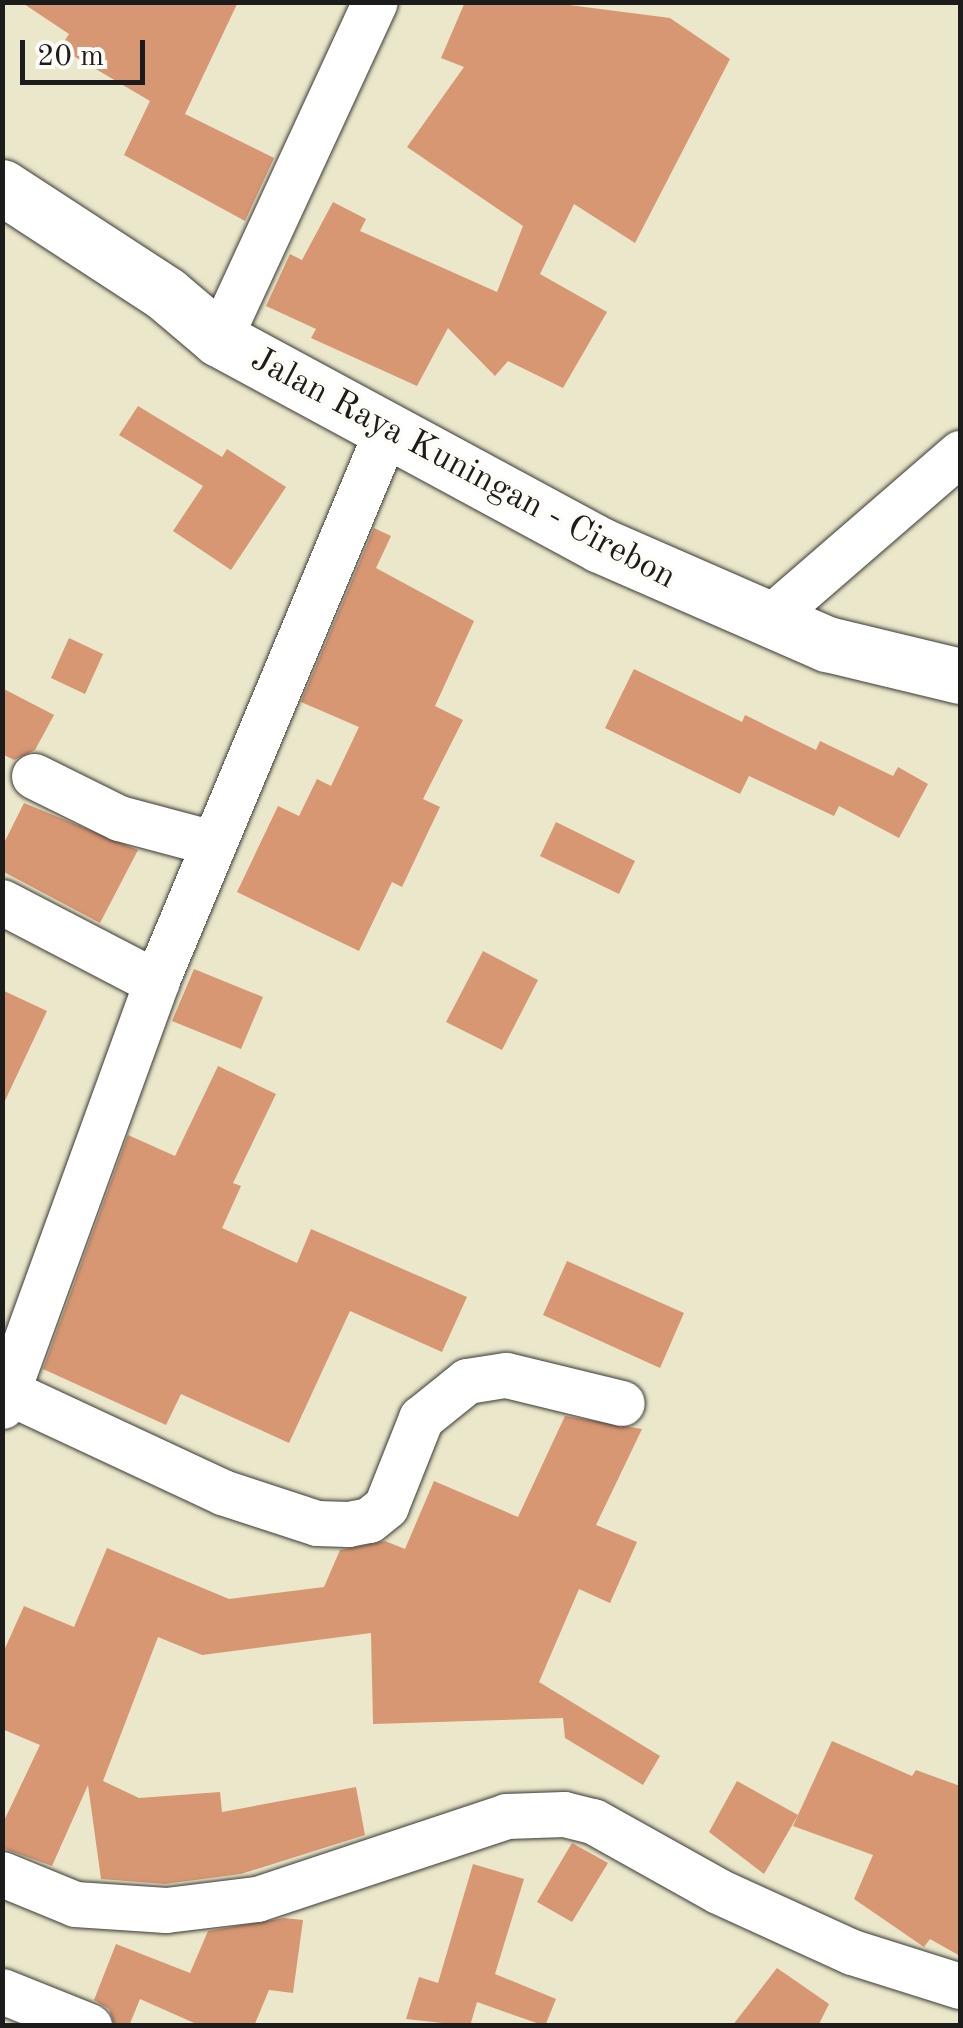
<!DOCTYPE html>
<style>
body{margin:0}
#map{position:relative;width:963px;height:2028px;overflow:hidden;background:#ebe7ca;font-family:"Old Standard TT",serif}
div>[style]{position:absolute}
.building>*{inset:0;background:#d79773}
.roads{filter:drop-shadow(0 0 2px #3b3a36) drop-shadow(0 0 2px #3b3a36)}
.minor>*{height:45px;margin:-22.5px;padding:0 22.5px;transform-origin:22.5px;border-radius:22.5px;background:#fff}
.highway>*{height:55px;margin:-27.5px;padding:0 27.5px;transform-origin:27.5px;border-radius:27.5px;background:#fff}
span{translate:-50% -50%;white-space:nowrap;text-align:center;line-height:1.15;-webkit-text-stroke:8px #fdfcf7;paint-order:stroke}
.street-label{font-size:35px;color:#1c1c1c}
.frame{position:absolute;inset:0;border:5px solid #1c1c1c;pointer-events:none}
.scale{position:absolute;left:20px;top:40px;width:125px;height:45px;box-sizing:border-box;border:5px solid #1c1c1c;border-top:0;padding-left:12px;font-size:30px;line-height:35px;white-space:nowrap;color:#1c1c1c;-webkit-text-stroke:8px #fdfcf7;paint-order:stroke}
</style>
<div id="map">
<div class="building">
<i style="clip-path:polygon(21px 2px,238px 2px,185px 114px,274px 158px,245px 221px,124px 155px,150px 101px,60px 48px,69px 34px)"></i>
<i style="clip-path:polygon(465px 2px,546px 2px,670px 18px,730px 59px,635px 243px,574px 204px,540px 274px,607px 312px,563px 388px,508px 361px,495px 376px,448px 328px,417px 386px,311px 338px,316px 329px,266px 306px,290px 254px,302px 260px,333px 202px,366px 219px,360px 231px,497px 292px,523px 226px,407px 147px,464px 67px,441px 58px)"></i>
<i style="clip-path:polygon(138px 406px,222px 457px,227px 449px,286px 487px,231px 570px,173px 531px,203px 486px,119px 435px)"></i>
<i style="clip-path:polygon(374px 528px,391px 536px,376px 568px,474px 621px,435px 706px,463px 720px,423px 799px,440px 807px,402px 887px,392px 882px,359px 951px,237px 892px,278px 806px,299px 816px,317px 779px,331px 786px,359px 727px,301px 702px)"></i>
<i style="clip-path:polygon(69px 638px,103px 654px,85px 694px,51px 678px)"></i>
<i style="clip-path:polygon(634px 669px,742px 722px,745px 715px,816px 750px,820px 741px,893px 776px,898px 767px,928px 784px,899px 838px,839px 806px,834px 816px,749px 776px,740px 794px,605px 728px)"></i>
<i style="clip-path:polygon(2px 688px,54px 715px,35px 750px,14px 760px,2px 754px)"></i>
<i style="clip-path:polygon(24px 803px,138px 850px,100px 923px,2px 871px,2px 847px)"></i>
<i style="clip-path:polygon(556px 822px,635px 861px,619px 894px,540px 856px)"></i>
<i style="clip-path:polygon(483px 951px,538px 980px,502px 1050px,446px 1022px)"></i>
<i style="clip-path:polygon(194px 969px,263px 997px,241px 1049px,172px 1021px)"></i>
<i style="clip-path:polygon(2px 990px,47px 1011px,2px 1107px)"></i>
<i style="clip-path:polygon(218px 1066px,276px 1094px,233px 1183px,241px 1186px,222px 1228px,297px 1263px,311px 1229px,467px 1297px,442px 1352px,350px 1311px,289px 1443px,181px 1394px,166px 1425px,43px 1369px,128px 1135px,175px 1156px)"></i>
<i style="clip-path:polygon(567px 1261px,684px 1313px,660px 1368px,543px 1315px)"></i>
<i style="clip-path:polygon(565px 1416px,642px 1429px,596px 1525px,637px 1542px,610px 1603px,579px 1589px,539px 1682px,660px 1756px,643px 1785px,565px 1738px,563px 1718px,373px 1724px,371px 1633px,202px 1655px,158px 1637px,103px 1781px,139px 1798px,220px 1792px,222px 1812px,356px 1787px,365px 1835px,241px 1874px,165px 1884px,101px 1879px,88px 1785px,52px 1866px,2px 1848px,2px 1825px,40px 1745px,2px 1729px,2px 1655px,24px 1606px,74px 1627px,107px 1548px,229px 1599px,324px 1587px,340px 1550px,385px 1541px,405px 1549px,434px 1481px,518px 1517px)"></i>
<i style="clip-path:polygon(832px 1741px,912px 1776px,916px 1770px,960px 1786px,960px 1956px,930px 1939px,924px 1947px,854px 1899px,873px 1855px,793px 1826px)"></i>
<i style="clip-path:polygon(737px 1781px,798px 1815px,764px 1874px,709px 1832px)"></i>
<i style="clip-path:polygon(572px 1843px,608px 1863px,572px 1922px,537px 1902px)"></i>
<i style="clip-path:polygon(473px 1864px,524px 1879px,495px 1974px,556px 1999px,545px 2026px,477px 2002px,470px 2026px,406px 2019px,419px 1977px,438px 1983px)"></i>
<i style="clip-path:polygon(284px 1918px,303px 1920px,293px 1993px,269px 1990px,254px 2026px,201px 2026px,140px 1999px,129px 2026px,115px 2026px,109px 2009px,94px 2000px,116px 1944px,190px 1973px,208px 1931px)"></i>
<i style="clip-path:polygon(777px 1968px,829px 2004px,818px 2026px,732px 2026px)"></i>
</div>
<div class="roads">
<div class="minor">
<i style="left:219px;top:339px;width:371px;rotate:-65.2deg"></i>
<i style="left:766px;top:621px;width:257px;rotate:-40.9deg"></i>
<i style="left:34px;top:776px;width:95px;rotate:26.3deg"></i>
<i style="left:119px;top:818px;width:96px;rotate:15deg"></i>
<i style="left:2px;top:902px;width:174px;rotate:27.5deg"></i>
<i style="left:8px;top:1392px;width:236px;rotate:25deg"></i>
<i style="left:222px;top:1492px;width:100px;rotate:18.1deg"></i>
<i style="left:317px;top:1523px;width:31px;rotate:2deg"></i>
<i style="left:348px;top:1524px;width:21px;rotate:-11deg"></i>
<i style="left:369px;top:1520px;width:22px;rotate:-39deg"></i>
<i style="left:386px;top:1506px;width:95px;rotate:-68.3deg"></i>
<i style="left:421px;top:1418px;width:59px;rotate:-38.8deg"></i>
<i style="left:467px;top:1381px;width:39px;rotate:-9deg"></i>
<i style="left:506px;top:1375px;width:119px;rotate:13.6deg"></i>
<i style="left:2px;top:1406px;width:451px;rotate:-70deg"></i>
<i style="left:156px;top:982px;width:602px;rotate:-67.31deg"></i>
<i style="left:2px;top:1874px;width:79px;rotate:22.3deg"></i>
<i style="left:75px;top:1904px;width:91px;rotate:3.8deg"></i>
<i style="left:166px;top:1910px;width:92px;rotate:-6.9deg"></i>
<i style="left:257px;top:1899px;width:262px;rotate:-18.4deg"></i>
<i style="left:506px;top:1816px;width:58px;rotate:-2deg"></i>
<i style="left:564px;top:1814px;width:30px;rotate:14deg"></i>
<i style="left:593px;top:1821px;width:143px;rotate:29.2deg"></i>
<i style="left:718px;top:1891px;width:147px;rotate:24.5deg"></i>
<i style="left:852px;top:1952px;width:113px;rotate:17.5deg"></i>
<i style="left:2px;top:1991px;width:94px;rotate:21.9deg"></i>
</div>
<div class="highway">
<i style="left:2px;top:187px;width:196px;rotate:33.1deg"></i>
<i style="left:166px;top:294px;width:70px;rotate:40.3deg"></i>
<i style="left:219px;top:339px;width:433px;rotate:28.4deg"></i>
<i style="left:600px;top:545px;width:248px;rotate:23.6deg"></i>
<i style="left:827px;top:644px;width:137px;rotate:13.5deg"></i>
</div>
</div>
<div class="street-label">
<span style="left:463px;top:469px;rotate:28deg">Jalan Raya Kuningan - Cirebon</span>
</div>
<div class="frame"></div>
<div class="scale">20 m</div>
</div>
